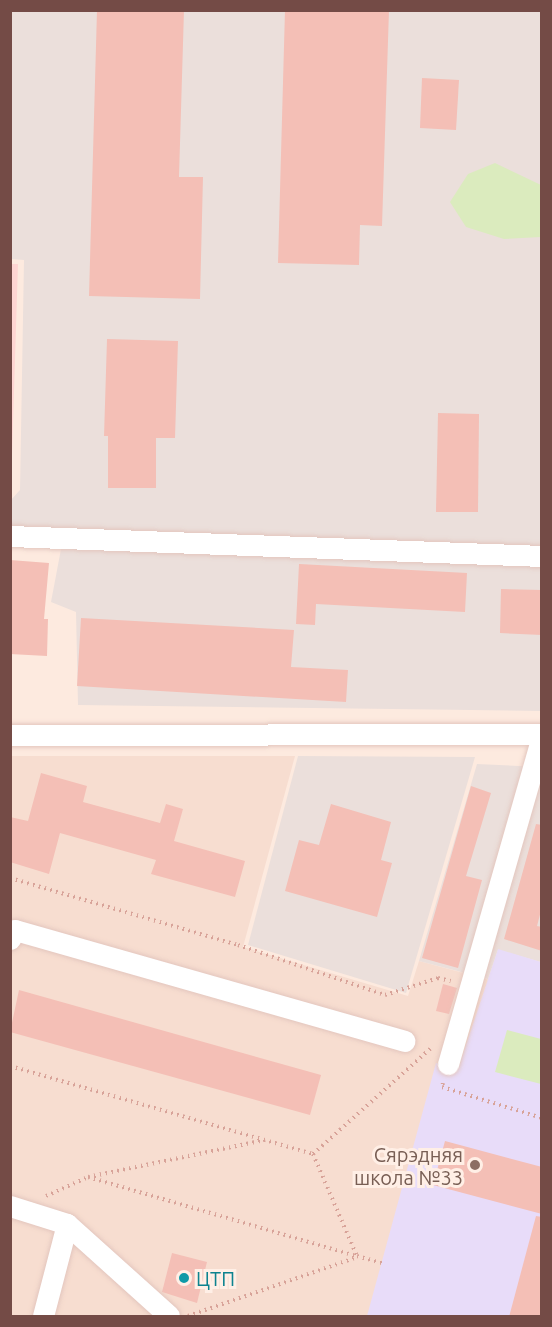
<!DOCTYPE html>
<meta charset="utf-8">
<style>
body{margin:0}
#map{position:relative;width:552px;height:1327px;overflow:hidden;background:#fdeadf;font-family:Ubuntu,sans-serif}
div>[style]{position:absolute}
.residential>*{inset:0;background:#f7ddd0}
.commercial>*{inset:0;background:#fed5d2}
.industrial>*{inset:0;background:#ebdfdb}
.education>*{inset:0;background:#e8dcf9}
.green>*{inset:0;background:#dbebbe}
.building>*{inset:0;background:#f4bfb6}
.path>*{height:4px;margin-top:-2px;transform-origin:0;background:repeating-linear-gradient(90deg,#d8a399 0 1.5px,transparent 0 6px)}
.roads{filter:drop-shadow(0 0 2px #e3c6be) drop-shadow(0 0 2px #e3c6be)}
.minor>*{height:21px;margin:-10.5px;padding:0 10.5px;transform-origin:10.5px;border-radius:10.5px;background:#fff}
.dots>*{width:16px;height:16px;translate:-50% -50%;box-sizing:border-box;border:3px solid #ffefe6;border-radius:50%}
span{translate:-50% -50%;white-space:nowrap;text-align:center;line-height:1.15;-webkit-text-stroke:6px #ffefe6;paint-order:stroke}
.education-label{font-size:20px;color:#785e54}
.right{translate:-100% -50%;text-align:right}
.culture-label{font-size:20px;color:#0d838f}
.left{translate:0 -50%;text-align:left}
.frame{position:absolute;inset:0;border:12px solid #744b46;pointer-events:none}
</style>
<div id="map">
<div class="residential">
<i style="clip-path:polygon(11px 756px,295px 756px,243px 947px,408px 996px,419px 961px,541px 994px,541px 1316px,11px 1316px)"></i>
</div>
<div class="commercial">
<i style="clip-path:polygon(10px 264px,18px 264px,11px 487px,10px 487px)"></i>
</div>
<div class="industrial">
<i style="clip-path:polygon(11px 11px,541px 11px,541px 711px,78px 705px,76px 612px,51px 602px,61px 549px,11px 547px,11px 500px,20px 490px,24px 260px,11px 259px)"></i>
<i style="clip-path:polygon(298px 756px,475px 757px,406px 993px,248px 945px)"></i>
<i style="clip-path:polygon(477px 764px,541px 767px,541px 962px,498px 950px,488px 979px,419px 961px)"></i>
</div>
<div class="education">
<i style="clip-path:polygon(498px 949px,541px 962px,541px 1316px,367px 1316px,436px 1063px,459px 1066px)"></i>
</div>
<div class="green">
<i style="clip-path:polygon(495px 163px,541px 185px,541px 237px,504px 239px,466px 227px,450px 202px,468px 174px)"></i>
<i style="clip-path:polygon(507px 1030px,541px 1039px,541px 1084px,495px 1072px)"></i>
</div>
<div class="building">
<i style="clip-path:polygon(97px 10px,184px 10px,179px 177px,203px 177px,200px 299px,89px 296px)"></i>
<i style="clip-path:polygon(285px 10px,389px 10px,382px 226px,360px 225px,359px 265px,278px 263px)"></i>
<i style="clip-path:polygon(422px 78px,459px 80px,456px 130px,420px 128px)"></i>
<i style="clip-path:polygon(107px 339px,178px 341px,175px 438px,156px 438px,156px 488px,108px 488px,108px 436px,104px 436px)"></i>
<i style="clip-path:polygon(438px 413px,479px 414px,478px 512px,436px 512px)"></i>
<i style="clip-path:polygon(10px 560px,49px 563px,44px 619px,48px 619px,47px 656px,10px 654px)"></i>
<i style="clip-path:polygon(299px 564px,467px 573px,465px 612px,316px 604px,315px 625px,296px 624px)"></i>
<i style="clip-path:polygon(501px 589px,542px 590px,542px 635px,500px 633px)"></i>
<i style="clip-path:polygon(81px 618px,294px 630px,291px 667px,348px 670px,346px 702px,77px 686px)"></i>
<i style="clip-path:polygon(41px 773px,87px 786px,83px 802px,160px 823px,166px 804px,183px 809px,174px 841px,245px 861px,235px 897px,151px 874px,156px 860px,60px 833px,49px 874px,10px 862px,10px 817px,28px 821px)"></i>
<i style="clip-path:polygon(471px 786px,491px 793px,466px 876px,482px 880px,458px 968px,422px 958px)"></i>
<i style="clip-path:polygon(331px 804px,391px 822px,381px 860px,392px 863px,377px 917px,285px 891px,299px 840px,319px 845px)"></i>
<i style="clip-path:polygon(536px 824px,542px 825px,542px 907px,537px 926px,542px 927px,542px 951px,504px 939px)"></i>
<i style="clip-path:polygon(443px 984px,457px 988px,449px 1014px,436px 1011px)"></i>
<i style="clip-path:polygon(19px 990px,321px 1075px,310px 1115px,10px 1032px)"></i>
<i style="clip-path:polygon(445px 1141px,542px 1167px,542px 1214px,433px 1185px)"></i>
<i style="clip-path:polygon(536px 1216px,542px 1217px,542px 1317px,509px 1317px)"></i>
<i style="clip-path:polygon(172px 1253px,207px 1262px,197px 1303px,162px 1292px)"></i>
</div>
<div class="path">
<i style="left:10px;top:878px;width:238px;rotate:16.4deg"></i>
<i style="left:238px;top:945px;width:155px;rotate:18.8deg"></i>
<i style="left:385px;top:995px;width:56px;rotate:-17.8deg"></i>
<i style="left:438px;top:978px;width:13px;rotate:13deg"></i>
<i style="left:10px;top:1066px;width:316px;rotate:16.2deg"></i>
<i style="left:313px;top:1154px;width:111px;rotate:66.7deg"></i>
<i style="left:357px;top:1256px;width:26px;rotate:16deg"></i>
<i style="left:443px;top:1083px;width:4px;rotate:104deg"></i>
<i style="left:442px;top:1087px;width:105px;rotate:17.2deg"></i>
<i style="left:313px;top:1154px;width:159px;rotate:-41.9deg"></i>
<i style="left:88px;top:1177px;width:280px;rotate:16.4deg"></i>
<i style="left:46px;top:1196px;width:46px;rotate:-24.3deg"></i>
<i style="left:88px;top:1177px;width:181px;rotate:-11.8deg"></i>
<i style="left:188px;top:1316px;width:179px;rotate:-19.2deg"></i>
</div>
<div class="roads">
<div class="minor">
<i style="left:10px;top:536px;width:532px;rotate:2.15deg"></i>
<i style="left:10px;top:735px;width:532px;rotate:-0.11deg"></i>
<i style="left:10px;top:939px;width:10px;rotate:-61deg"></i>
<i style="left:15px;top:930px;width:405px;rotate:15.9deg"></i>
<i style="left:448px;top:1064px;width:341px;rotate:-74deg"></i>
<i style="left:10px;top:1206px;width:60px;rotate:17.5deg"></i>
<i style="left:67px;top:1224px;width:137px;rotate:42deg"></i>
<i style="left:43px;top:1316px;width:95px;rotate:-75.4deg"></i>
</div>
</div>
<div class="dots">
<i style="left:475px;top:1165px;background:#8d6e63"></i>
<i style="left:184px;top:1278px;background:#0f9aa8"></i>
</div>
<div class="education-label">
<span class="right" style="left:463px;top:1166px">Сярэдняя<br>школа №33</span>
</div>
<div class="culture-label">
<span class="left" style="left:196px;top:1278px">ЦТП</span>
</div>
<div class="frame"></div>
</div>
